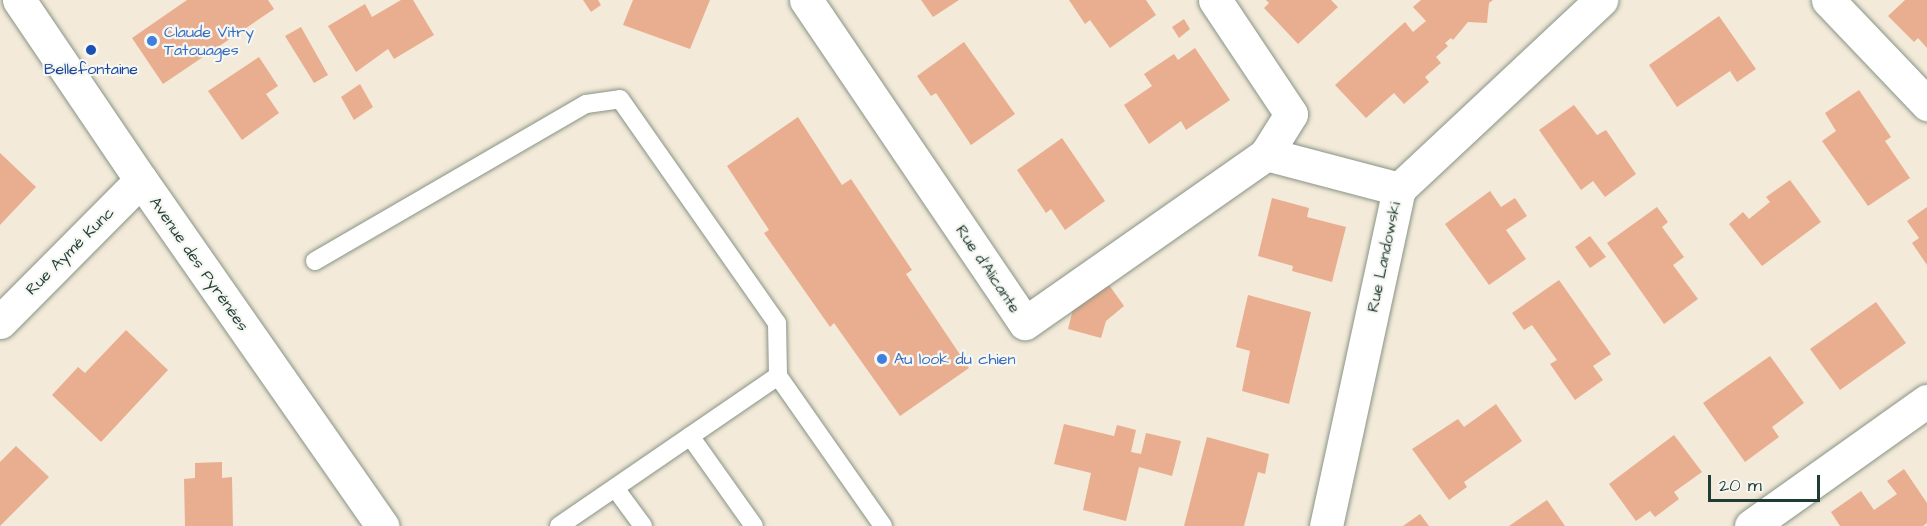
<!DOCTYPE html>
<meta charset="utf-8">
<style>
body{margin:0}
#map{position:relative;width:1927px;height:526px;overflow:hidden;background:#f3ead9;font-family:"Architects Daughter",sans-serif}
div>[style]{position:absolute}
.building>*{inset:0;background:#e9ae8f}
.roads{filter:drop-shadow(0 0 2px #899486) drop-shadow(0 0 2px #899486)}
.service>*{height:18px;margin:-9px;padding:0 9px;transform-origin:9px;border-radius:9px;background:#fff}
.minor>*{height:33px;margin:-16.5px;padding:0 16.5px;transform-origin:16.5px;border-radius:16.5px;background:#fff}
.secondary>*{height:33px;margin:-16.5px;padding:0 16.5px;transform-origin:16.5px;border-radius:16.5px;background:#fff}
.dots>*{width:16px;height:16px;translate:-50% -50%;box-sizing:border-box;border:3px solid #f6f6f2;border-radius:50%}
span{translate:-50% -50%;white-space:nowrap;text-align:center;line-height:1.15;-webkit-text-stroke:4.5px #f6f6f2;paint-order:stroke}
.shop-label{font-size:16px;color:#366cbe}
.left{translate:0 -50%;text-align:left}
.transit-label{font-size:16px;color:#164399}
.street-label{font-size:16px;color:#1f3d34}
.scale{position:absolute;left:1708px;top:475px;width:112px;height:27px;box-sizing:border-box;border:3px solid #1f3d34;border-top:0;padding-left:8px;font-size:18px;line-height:21px;white-space:nowrap;color:#1f3d34;-webkit-text-stroke:4px #f6f6f2;paint-order:stroke}
</style>
<div id="map">
<div class="building">
<i style="clip-path:polygon(187px 0,268px 0,274px 9px,163px 84px,132px 38px)"></i>
<i style="clip-path:polygon(401px 0,413px 0,434px 35px,394px 59px,388px 49px,356px 72px,328px 26px,365px 4px,372px 17px)"></i>
<i style="clip-path:polygon(583px 0,598px 0,601px 5px,591px 12px)"></i>
<i style="clip-path:polygon(633px 0,710px 0,690px 49px,623px 25px)"></i>
<i style="clip-path:polygon(921px 0,959px 0,933px 17px)"></i>
<i style="clip-path:polygon(1069px 0,1146px 0,1156px 15px,1110px 48px,1090px 20px,1085px 24px)"></i>
<i style="clip-path:polygon(1266px 0,1331px 0,1338px 7px,1298px 44px,1264px 8px,1269px 3px)"></i>
<i style="clip-path:polygon(1421px 0,1493px 0,1489px 3px,1487px 23px,1468px 22px,1453px 40px,1451px 38px,1445px 43px,1448px 46px,1436px 57px,1441px 63px,1425px 77px,1429px 82px,1404px 104px,1394px 93px,1366px 118px,1335px 85px,1405px 22px,1413px 32px,1426px 21px,1413px 7px)"></i>
<i style="clip-path:polygon(1905px 0,1927px 0,1927px 48px,1918px 38px,1914px 42px,1888px 16px)"></i>
<i style="clip-path:polygon(1719px 16px,1756px 69px,1737px 82px,1730px 71px,1677px 107px,1649px 65px)"></i>
<i style="clip-path:polygon(1184px 19px,1190px 29px,1179px 38px,1172px 27px)"></i>
<i style="clip-path:polygon(301px 27px,328px 75px,314px 83px,285px 36px)"></i>
<i style="clip-path:polygon(964px 42px,1015px 114px,971px 145px,936px 93px,931px 96px,917px 76px)"></i>
<i style="clip-path:polygon(1195px 48px,1230px 100px,1186px 130px,1181px 121px,1149px 144px,1124px 105px,1152px 86px,1144px 74px,1174px 54px,1178px 60px)"></i>
<i style="clip-path:polygon(259px 57px,278px 86px,266px 94px,279px 113px,242px 140px,208px 91px)"></i>
<i style="clip-path:polygon(360px 84px,373px 107px,354px 120px,341px 97px)"></i>
<i style="clip-path:polygon(1859px 90px,1891px 137px,1885px 141px,1910px 178px,1868px 206px,1822px 141px,1836px 131px,1825px 113px)"></i>
<i style="clip-path:polygon(1574px 105px,1597px 135px,1606px 130px,1636px 174px,1605px 197px,1593px 181px,1581px 190px,1539px 130px)"></i>
<i style="clip-path:polygon(798px 117px,842px 185px,851px 179px,912px 270px,906px 274px,969px 368px,900px 416px,834px 323px,830px 327px,764px 233px,769px 230px,727px 166px)"></i>
<i style="clip-path:polygon(1062px 138px,1105px 201px,1065px 230px,1051px 209px,1046px 213px,1017px 170px)"></i>
<i style="clip-path:polygon(0 153px,36px 187px,0 225px)"></i>
<i style="clip-path:polygon(1790px 180px,1821px 222px,1762px 266px,1729px 224px,1743px 212px,1749px 219px,1770px 202px,1766px 197px)"></i>
<i style="clip-path:polygon(1490px 191px,1501px 207px,1515px 198px,1527px 216px,1506px 230px,1526px 259px,1489px 285px,1445px 224px)"></i>
<i style="clip-path:polygon(1272px 198px,1309px 208px,1307px 217px,1346px 227px,1332px 282px,1292px 271px,1293px 266px,1258px 256px)"></i>
<i style="clip-path:polygon(1657px 207px,1668px 222px,1662px 227px,1684px 257px,1673px 265px,1698px 299px,1664px 324px,1607px 243px)"></i>
<i style="clip-path:polygon(1927px 207px,1927px 265px,1912px 243px,1919px 238px,1907px 221px)"></i>
<i style="clip-path:polygon(1590px 236px,1606px 257px,1590px 268px,1575px 247px)"></i>
<i style="clip-path:polygon(1104px 278px,1124px 306px,1106px 321px,1101px 338px,1068px 329px,1076px 297px)"></i>
<i style="clip-path:polygon(1559px 280px,1611px 354px,1593px 366px,1603px 380px,1575px 400px,1550px 364px,1557px 360px,1532px 325px,1524px 330px,1512px 313px)"></i>
<i style="clip-path:polygon(1248px 295px,1311px 312px,1289px 404px,1242px 391px,1250px 351px,1236px 347px)"></i>
<i style="clip-path:polygon(1876px 302px,1906px 343px,1840px 390px,1810px 349px)"></i>
<i style="clip-path:polygon(126px 330px,168px 370px,101px 442px,52px 395px,78px 367px,85px 373px)"></i>
<i style="clip-path:polygon(1770px 356px,1804px 403px,1772px 427px,1779px 437px,1745px 462px,1703px 403px)"></i>
<i style="clip-path:polygon(1496px 404px,1522px 441px,1464px 482px,1467px 487px,1449px 500px,1412px 449px,1458px 419px,1464px 427px)"></i>
<i style="clip-path:polygon(1064px 424px,1114px 436px,1117px 425px,1136px 430px,1131px 452px,1141px 454px,1146px 433px,1181px 441px,1172px 476px,1139px 467px,1126px 521px,1083px 510px,1091px 473px,1054px 464px)"></i>
<i style="clip-path:polygon(1674px 435px,1702px 472px,1674px 492px,1679px 499px,1655px 517px,1650px 511px,1636px 521px,1609px 484px)"></i>
<i style="clip-path:polygon(1207px 437px,1269px 454px,1265px 474px,1258px 472px,1244px 526px,1184px 526px)"></i>
<i style="clip-path:polygon(16px 446px,49px 477px,0 526px,0 462px)"></i>
<i style="clip-path:polygon(222px 462px,222px 478px,232px 477px,233px 526px,185px 526px,184px 479px,195px 478px,195px 463px)"></i>
<i style="clip-path:polygon(1904px 469px,1927px 503px,1927px 523px,1923px 526px,1840px 526px,1831px 512px,1861px 491px,1874px 510px,1897px 494px,1887px 481px)"></i>
<i style="clip-path:polygon(1547px 500px,1565px 526px,1509px 526px)"></i>
<i style="clip-path:polygon(1420px 514px,1429px 526px,1403px 526px)"></i>
</div>
<div class="roads">
<div class="service">
<i style="left:315px;top:261px;width:313px;rotate:-30.1deg"></i>
<i style="left:586px;top:104px;width:34px;rotate:-8deg"></i>
<i style="left:620px;top:99px;width:274px;rotate:55deg"></i>
<i style="left:777px;top:323px;width:53px;rotate:88.9deg"></i>
<i style="left:778px;top:376px;width:183px;rotate:55deg"></i>
<i style="left:690px;top:436px;width:110px;rotate:54.6deg"></i>
<i style="left:615px;top:488px;width:47px;rotate:53.6deg"></i>
<i style="left:559px;top:526px;width:265px;rotate:-34.4deg"></i>
</div>
<div class="minor">
<i style="left:806px;top:0;width:390px;rotate:55.9deg"></i>
<i style="left:1025px;top:323px;width:294px;rotate:-35deg"></i>
<i style="left:1266px;top:154px;width:47px;rotate:-58deg"></i>
<i style="left:1291px;top:114px;width:137px;rotate:-123.7deg"></i>
<i style="left:1828px;top:0;width:144px;rotate:46.4deg"></i>
<i style="left:1266px;top:154px;width:138px;rotate:14.7deg"></i>
<i style="left:0;top:322px;width:200px;rotate:-45.2deg"></i>
<i style="left:1326px;top:526px;width:345px;rotate:-77.8deg"></i>
<i style="left:1399px;top:189px;width:277px;rotate:-43.1deg"></i>
<i style="left:1751px;top:526px;width:216px;rotate:-35.4deg"></i>
</div>
<div class="secondary">
<i style="left:19px;top:0;width:217px;rotate:55.9deg"></i>
<i style="left:141px;top:180px;width:422px;rotate:55.1deg"></i>
</div>
</div>
<div class="dots">
<i style="left:152px;top:41px;background:#3f7fe0"></i>
<i style="left:91px;top:50px;background:#1a4fb4"></i>
<i style="left:882px;top:359px;background:#3f7fe0"></i>
</div>
<div class="shop-label">
<span class="left" style="left:164px;top:41px">Claude Vitry<br>Tatouages</span>
<span class="left" style="left:894px;top:359px">Au look du chien</span>
</div>
<div class="transit-label">
<span style="left:91px;top:69px">Bellefontaine</span>
</div>
<div class="street-label">
<span style="left:70px;top:251px;rotate:-45deg">Rue Aymé Kunc</span>
<span style="left:1384px;top:257px;rotate:-78deg">Rue Landowski</span>
<span style="left:199px;top:264px;rotate:55deg">Avenue des Pyrénées</span>
<span style="left:988px;top:269px;rotate:56deg">Rue d'Alicante</span>
</div>
<div class="scale">20 m</div>
</div>
